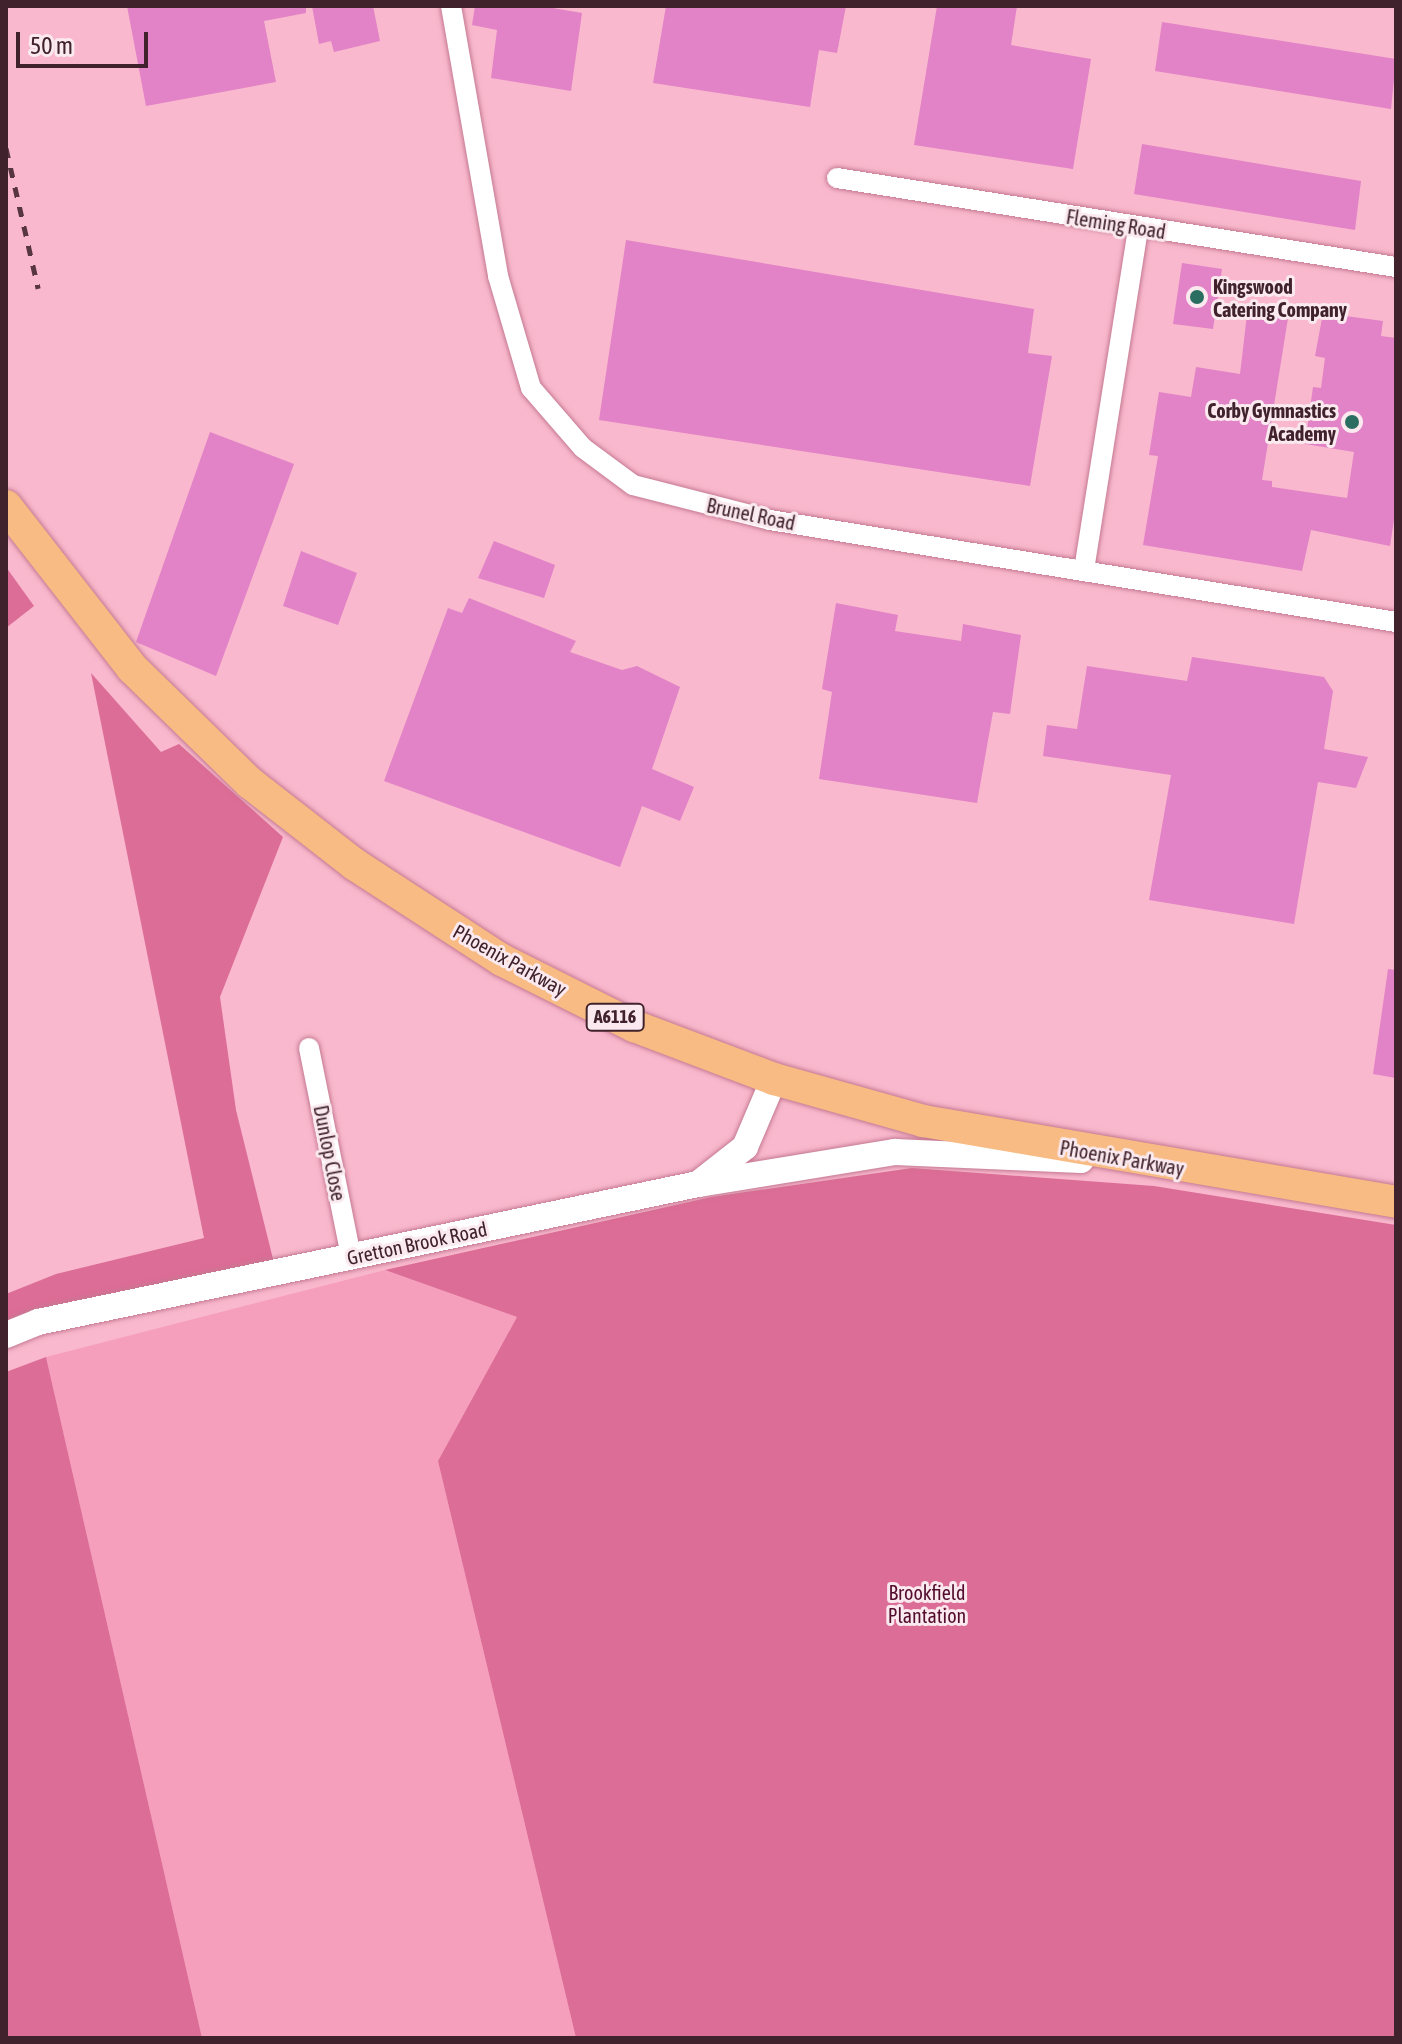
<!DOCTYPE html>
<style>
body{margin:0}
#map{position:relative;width:1402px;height:2044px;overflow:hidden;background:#f9b8cd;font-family:"Asap Condensed",sans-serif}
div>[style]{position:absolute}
.green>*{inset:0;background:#f59fbc}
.forest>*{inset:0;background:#dc6d96}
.building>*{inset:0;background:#e282c7}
.roads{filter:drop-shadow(0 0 2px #c47992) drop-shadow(0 0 2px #c47992)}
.minor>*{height:20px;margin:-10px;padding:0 10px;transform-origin:10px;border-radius:10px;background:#fff}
.tertiary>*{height:26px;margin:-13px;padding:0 13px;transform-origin:13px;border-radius:13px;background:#fff}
.primary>*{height:32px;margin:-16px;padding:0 16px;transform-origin:16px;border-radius:16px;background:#f8bb83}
.rail>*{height:5px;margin-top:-2.5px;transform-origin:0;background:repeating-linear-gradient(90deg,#583641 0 10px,transparent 0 20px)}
.dots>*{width:22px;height:22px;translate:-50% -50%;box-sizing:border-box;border:4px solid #fae9ee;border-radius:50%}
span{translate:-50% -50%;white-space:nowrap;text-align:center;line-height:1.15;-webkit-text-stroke:6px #fae9ee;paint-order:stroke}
.shield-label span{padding:2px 6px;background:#fae9ee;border:2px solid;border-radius:6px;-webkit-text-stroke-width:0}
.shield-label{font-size:18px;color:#40222c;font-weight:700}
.street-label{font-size:20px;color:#40222c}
.poi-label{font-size:20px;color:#40222c;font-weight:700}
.left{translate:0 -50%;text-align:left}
.right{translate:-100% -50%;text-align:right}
.park-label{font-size:20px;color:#530c2d}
.frame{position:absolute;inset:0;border:8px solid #40222c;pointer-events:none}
.scale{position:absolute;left:16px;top:32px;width:132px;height:36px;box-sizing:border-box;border:4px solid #40222c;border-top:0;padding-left:10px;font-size:24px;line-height:28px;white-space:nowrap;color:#40222c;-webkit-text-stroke:6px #fae9ee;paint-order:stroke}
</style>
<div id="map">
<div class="green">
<i style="clip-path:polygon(385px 1270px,517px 1317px,438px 1461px,576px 2038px,202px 2038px,46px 1357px)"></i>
</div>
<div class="forest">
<i style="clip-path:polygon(6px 567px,34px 606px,6px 628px)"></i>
<i style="clip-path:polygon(91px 673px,161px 752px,179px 744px,283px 837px,220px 997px,236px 1110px,274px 1263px,6px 1329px,6px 1294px,56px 1274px,204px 1238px)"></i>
<i style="clip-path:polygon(912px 1168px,1154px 1186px,1396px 1225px,1396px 2038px,576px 2038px,438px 1461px,517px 1317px,385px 1270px,711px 1197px)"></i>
<i style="clip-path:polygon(46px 1357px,202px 2038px,6px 2038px,6px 1372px)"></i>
</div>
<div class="building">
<i style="clip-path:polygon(127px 6px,306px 6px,306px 13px,264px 21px,276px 82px,146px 106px)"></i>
<i style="clip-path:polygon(312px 6px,373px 6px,380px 41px,334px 52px,331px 41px,319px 44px)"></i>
<i style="clip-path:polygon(475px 6px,541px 6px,582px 13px,571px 91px,491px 78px,497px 30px,472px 25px)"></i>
<i style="clip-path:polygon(666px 6px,846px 6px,837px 53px,819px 50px,810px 107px,653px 83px)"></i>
<i style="clip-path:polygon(937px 6px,1017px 6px,1011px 45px,1091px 59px,1073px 169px,914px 145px)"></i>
<i style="clip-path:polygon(1162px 22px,1396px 59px,1391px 109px,1155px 71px)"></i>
<i style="clip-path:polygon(1142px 144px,1361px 181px,1355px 230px,1134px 194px)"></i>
<i style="clip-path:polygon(626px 240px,1034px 309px,1028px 353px,1052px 356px,1030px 486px,599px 420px)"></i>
<i style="clip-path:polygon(1182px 263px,1222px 269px,1213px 329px,1173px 324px)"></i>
<i style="clip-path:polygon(1248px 306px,1289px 312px,1262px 480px,1272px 481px,1272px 487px,1347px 498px,1354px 452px,1305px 444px,1313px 387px,1321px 388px,1325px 358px,1315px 356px,1323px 313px,1383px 321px,1381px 336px,1396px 338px,1396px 507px,1390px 546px,1311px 530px,1302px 571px,1143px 545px,1158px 456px,1149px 455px,1159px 392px,1191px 397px,1196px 367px,1240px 374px)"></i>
<i style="clip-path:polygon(210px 432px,294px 464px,216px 676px,136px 642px)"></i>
<i style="clip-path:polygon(494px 541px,555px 565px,544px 598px,478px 578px)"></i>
<i style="clip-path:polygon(301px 551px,357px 573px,338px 625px,283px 606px)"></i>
<i style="clip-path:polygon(469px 598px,576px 641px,570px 652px,622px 670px,637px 666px,680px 687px,652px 769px,694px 787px,680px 821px,642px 806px,620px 867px,384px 781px,448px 608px,462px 613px)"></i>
<i style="clip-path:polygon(836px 603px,898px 615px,895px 631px,961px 641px,963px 624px,1021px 635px,1010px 714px,993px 712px,977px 803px,819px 779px,832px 692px,822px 689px)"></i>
<i style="clip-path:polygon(1192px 657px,1324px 677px,1333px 691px,1324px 749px,1368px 757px,1356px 788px,1318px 782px,1294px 924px,1149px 900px,1171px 775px,1043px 756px,1047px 725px,1077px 729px,1087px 666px,1187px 681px)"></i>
<i style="clip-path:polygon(1388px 969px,1396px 970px,1396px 1078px,1373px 1074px)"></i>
</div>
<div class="roads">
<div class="minor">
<i style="left:451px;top:6px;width:274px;rotate:80.1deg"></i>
<i style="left:498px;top:276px;width:117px;rotate:73.6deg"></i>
<i style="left:531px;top:388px;width:79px;rotate:49.1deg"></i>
<i style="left:583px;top:448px;width:62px;rotate:36.5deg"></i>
<i style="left:633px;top:485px;width:141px;rotate:14.3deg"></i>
<i style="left:770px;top:520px;width:634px;rotate:9.25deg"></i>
<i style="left:837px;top:178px;width:566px;rotate:9.05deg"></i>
<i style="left:1084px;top:570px;width:345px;rotate:-81deg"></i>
<i style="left:309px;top:1048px;width:213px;rotate:78.6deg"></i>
</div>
<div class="tertiary">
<i style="left:699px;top:1184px;width:199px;rotate:-9.3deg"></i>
<i style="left:895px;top:1152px;width:186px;rotate:2.5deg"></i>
<i style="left:6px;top:1335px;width:35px;rotate:-22deg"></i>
<i style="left:38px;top:1322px;width:674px;rotate:-11.81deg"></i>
<i style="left:698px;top:1184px;width:60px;rotate:-38.2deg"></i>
<i style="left:745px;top:1147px;width:74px;rotate:-66.9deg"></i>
</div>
<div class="primary">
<i style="left:6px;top:506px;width:205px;rotate:52.1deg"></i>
<i style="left:132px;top:668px;width:165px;rotate:44.3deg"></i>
<i style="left:250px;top:783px;width:132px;rotate:37.9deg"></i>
<i style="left:354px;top:864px;width:176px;rotate:33deg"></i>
<i style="left:502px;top:960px;width:148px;rotate:26.6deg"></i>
<i style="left:634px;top:1026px;width:150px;rotate:20.7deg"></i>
<i style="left:774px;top:1079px;width:155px;rotate:15.7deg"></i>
<i style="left:923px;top:1121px;width:480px;rotate:9.7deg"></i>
</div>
</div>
<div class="rail">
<i style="left:6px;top:148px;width:144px;rotate:77.1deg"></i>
</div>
<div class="dots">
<i style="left:1197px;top:297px;background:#296e60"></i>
<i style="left:1352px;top:422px;background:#296e60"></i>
</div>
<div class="shield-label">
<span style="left:615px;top:1017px">A6116</span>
</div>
<div class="street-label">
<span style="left:1116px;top:224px;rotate:9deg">Fleming Road</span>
<span style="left:751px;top:514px;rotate:12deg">Brunel Road</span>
<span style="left:510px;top:960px;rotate:29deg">Phoenix Parkway</span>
<span style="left:330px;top:1153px;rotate:79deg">Dunlop Close</span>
<span style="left:1122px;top:1158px;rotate:10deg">Phoenix Parkway</span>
<span style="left:417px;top:1243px;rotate:-12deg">Gretton Brook Road</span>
</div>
<div class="poi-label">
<span class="left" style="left:1213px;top:298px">Kingswood<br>Catering Company</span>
<span class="right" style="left:1336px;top:422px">Corby Gymnastics<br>Academy</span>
</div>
<div class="park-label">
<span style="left:927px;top:1604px">Brookfield<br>Plantation</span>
</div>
<div class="frame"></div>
<div class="scale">50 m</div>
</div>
